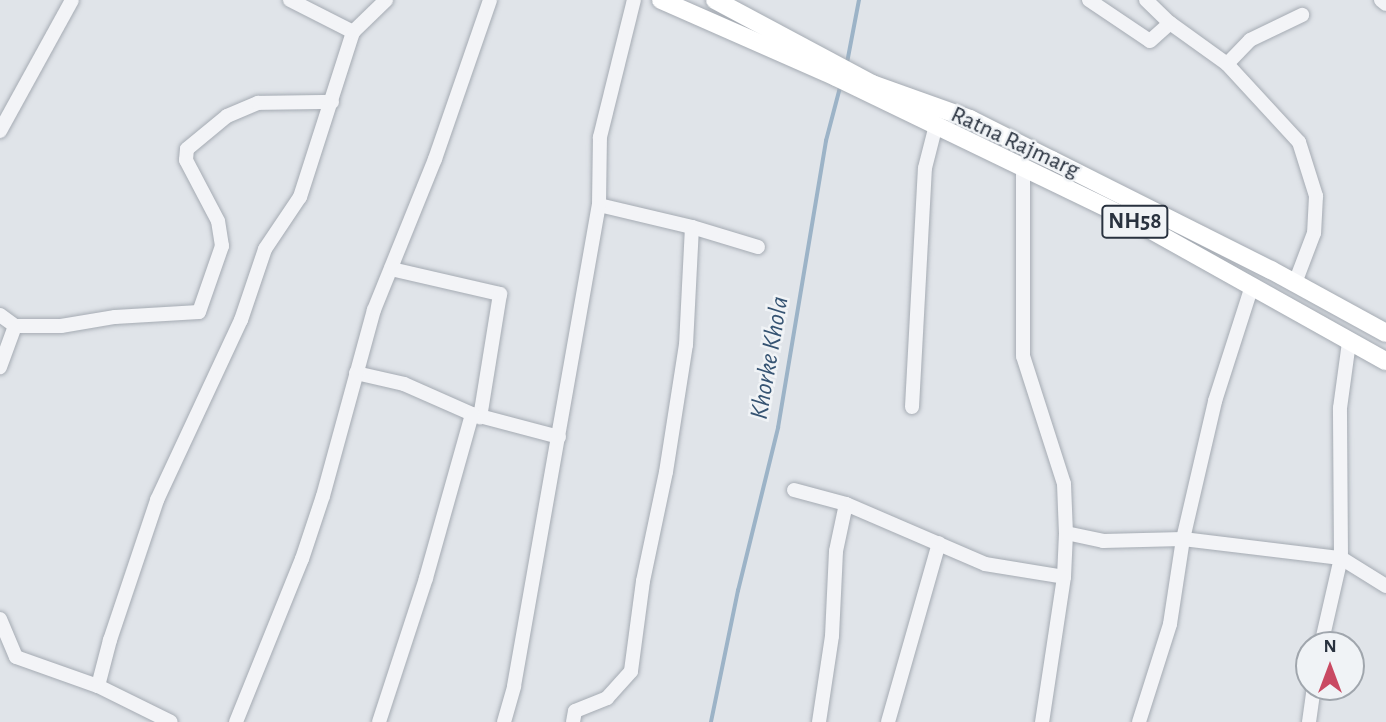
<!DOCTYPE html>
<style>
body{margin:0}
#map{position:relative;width:1386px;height:722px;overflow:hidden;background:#e0e4e9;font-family:"Alegreya Sans",sans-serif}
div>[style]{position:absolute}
.stream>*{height:3.5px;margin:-1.75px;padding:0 1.75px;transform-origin:1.75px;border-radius:1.75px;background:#9cb3c7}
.roads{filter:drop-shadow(0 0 2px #a5abb3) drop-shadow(0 0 2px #a5abb3)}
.minor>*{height:14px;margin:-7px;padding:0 7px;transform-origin:7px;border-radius:7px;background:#f3f4f7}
.major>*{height:18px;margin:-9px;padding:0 9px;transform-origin:9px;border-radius:9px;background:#fff}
span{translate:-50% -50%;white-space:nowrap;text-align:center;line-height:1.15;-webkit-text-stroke:5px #f0f3f6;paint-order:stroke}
.shield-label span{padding:2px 5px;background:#f0f3f6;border:2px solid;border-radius:5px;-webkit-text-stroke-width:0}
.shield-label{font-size:23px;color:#29323f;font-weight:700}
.street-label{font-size:24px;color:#29323f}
.water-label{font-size:26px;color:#355372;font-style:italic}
.north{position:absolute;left:1295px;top:631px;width:70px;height:70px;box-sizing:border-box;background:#f0f3f6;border:2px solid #a0a6ad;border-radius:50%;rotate:0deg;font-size:19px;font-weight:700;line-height:28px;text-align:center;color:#29323f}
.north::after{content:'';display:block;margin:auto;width:24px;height:32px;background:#c94962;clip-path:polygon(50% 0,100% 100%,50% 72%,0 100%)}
</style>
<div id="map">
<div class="stream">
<i style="left:847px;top:63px;width:64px;rotate:-79.2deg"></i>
<i style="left:711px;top:722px;width:134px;rotate:-78.4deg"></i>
<i style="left:738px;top:591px;width:168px;rotate:-76.2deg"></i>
<i style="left:778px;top:428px;width:291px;rotate:-80.5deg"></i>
<i style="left:826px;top:141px;width:59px;rotate:-75.3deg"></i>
</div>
<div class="roads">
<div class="minor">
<i style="left:290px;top:0;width:71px;rotate:26.9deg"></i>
<i style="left:1089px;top:0;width:73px;rotate:33.9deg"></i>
<i style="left:1150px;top:41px;width:27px;rotate:-42deg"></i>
<i style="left:1146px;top:0;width:33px;rotate:44deg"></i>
<i style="left:1170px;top:23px;width:70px;rotate:35.7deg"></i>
<i style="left:1227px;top:64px;width:106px;rotate:47.3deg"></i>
<i style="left:1299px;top:142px;width:57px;rotate:72.5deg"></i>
<i style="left:1316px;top:196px;width:37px;rotate:93deg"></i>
<i style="left:1314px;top:233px;width:53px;rotate:110.8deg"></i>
<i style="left:1381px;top:0;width:6px;rotate:39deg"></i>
<i style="left:1227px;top:64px;width:33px;rotate:-46deg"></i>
<i style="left:1250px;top:40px;width:58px;rotate:-25.7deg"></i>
<i style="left:0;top:131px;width:149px;rotate:-61.2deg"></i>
<i style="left:1023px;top:166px;width:190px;rotate:90deg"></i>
<i style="left:1023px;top:356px;width:134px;rotate:72.2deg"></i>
<i style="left:1064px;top:484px;width:49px;rotate:87.7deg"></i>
<i style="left:1066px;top:533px;width:44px;rotate:92.6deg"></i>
<i style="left:1064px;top:577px;width:147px;rotate:98.6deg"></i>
<i style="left:599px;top:205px;width:96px;rotate:13.3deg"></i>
<i style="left:692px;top:227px;width:69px;rotate:16.9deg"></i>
<i style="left:391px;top:269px;width:112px;rotate:12.9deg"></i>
<i style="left:500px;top:294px;width:125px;rotate:99.2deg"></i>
<i style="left:0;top:315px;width:19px;rotate:36deg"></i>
<i style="left:15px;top:326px;width:44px;rotate:110.1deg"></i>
<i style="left:15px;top:326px;width:46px"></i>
<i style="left:61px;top:326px;width:55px;rotate:-9.5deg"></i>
<i style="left:115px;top:317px;width:84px;rotate:-3.4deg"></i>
<i style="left:199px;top:312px;width:70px;rotate:-70.8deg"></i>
<i style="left:222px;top:246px;width:25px;rotate:-99deg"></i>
<i style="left:218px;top:221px;width:69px;rotate:-117.7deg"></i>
<i style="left:186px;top:160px;width:11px;rotate:-85deg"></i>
<i style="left:187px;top:149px;width:52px;rotate:-39.5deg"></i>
<i style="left:227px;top:116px;width:34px;rotate:-23deg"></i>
<i style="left:258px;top:103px;width:74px;rotate:-0.8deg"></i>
<i style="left:356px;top:373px;width:49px;rotate:12.9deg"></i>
<i style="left:404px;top:384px;width:74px;rotate:23.8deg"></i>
<i style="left:472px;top:414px;width:90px;rotate:14.8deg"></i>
<i style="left:912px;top:407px;width:239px;rotate:-86.9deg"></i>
<i style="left:925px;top:168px;width:44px;rotate:-75.7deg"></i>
<i style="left:794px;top:490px;width:54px;rotate:15.1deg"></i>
<i style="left:846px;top:504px;width:151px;rotate:23.3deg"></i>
<i style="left:985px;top:564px;width:80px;rotate:9.3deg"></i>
<i style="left:1066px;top:533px;width:38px;rotate:12deg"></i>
<i style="left:1103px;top:541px;width:80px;rotate:-1.4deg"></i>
<i style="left:1183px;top:539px;width:159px;rotate:6.9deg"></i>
<i style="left:1341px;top:558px;width:53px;rotate:31.9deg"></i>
<i style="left:0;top:619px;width:41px;rotate:67.2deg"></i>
<i style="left:16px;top:657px;width:87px;rotate:19.5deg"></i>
<i style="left:98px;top:686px;width:81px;rotate:26.3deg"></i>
<i style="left:1321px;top:645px;width:89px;rotate:-77.1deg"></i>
<i style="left:1341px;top:558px;width:150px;rotate:-90.4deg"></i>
<i style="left:1340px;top:408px;width:67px;rotate:-82.2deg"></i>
<i style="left:98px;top:686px;width:48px;rotate:-75.4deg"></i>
<i style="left:110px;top:640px;width:148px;rotate:-71.4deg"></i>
<i style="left:157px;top:500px;width:199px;rotate:-65deg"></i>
<i style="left:241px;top:320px;width:75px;rotate:-71.3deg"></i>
<i style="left:265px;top:249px;width:63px;rotate:-56.1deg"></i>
<i style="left:300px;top:197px;width:173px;rotate:-72.2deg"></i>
<i style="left:353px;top:32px;width:46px;rotate:-44.1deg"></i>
<i style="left:236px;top:722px;width:176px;rotate:-68deg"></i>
<i style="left:302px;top:559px;width:66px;rotate:-71.6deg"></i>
<i style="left:323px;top:496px;width:193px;rotate:-74.7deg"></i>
<i style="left:374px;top:310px;width:163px;rotate:-68deg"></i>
<i style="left:435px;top:159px;width:168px;rotate:-70.9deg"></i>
<i style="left:379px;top:722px;width:151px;rotate:-71.9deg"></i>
<i style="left:426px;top:578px;width:170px;rotate:-74.3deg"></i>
<i style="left:504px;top:722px;width:37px;rotate:-74deg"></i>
<i style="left:514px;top:686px;width:488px;rotate:-80deg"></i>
<i style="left:599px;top:205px;width:68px;rotate:-89.2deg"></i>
<i style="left:600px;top:137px;width:141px;rotate:-76.1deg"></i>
<i style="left:573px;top:722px;width:11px;rotate:-80deg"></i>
<i style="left:575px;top:711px;width:35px;rotate:-22deg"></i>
<i style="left:607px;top:698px;width:36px;rotate:-48deg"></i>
<i style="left:631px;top:671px;width:91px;rotate:-82.4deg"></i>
<i style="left:643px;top:581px;width:111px;rotate:-78.1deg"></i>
<i style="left:666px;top:472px;width:129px;rotate:-81.1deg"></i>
<i style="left:686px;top:345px;width:118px;rotate:-87.1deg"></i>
<i style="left:819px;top:722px;width:87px;rotate:-81.4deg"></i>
<i style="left:832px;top:636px;width:85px;rotate:-87.3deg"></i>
<i style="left:836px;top:551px;width:48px;rotate:-78deg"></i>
<i style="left:888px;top:722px;width:186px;rotate:-74.1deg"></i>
<i style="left:1139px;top:722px;width:103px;rotate:-72.4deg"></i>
<i style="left:1170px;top:624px;width:86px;rotate:-81.3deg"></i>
<i style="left:1183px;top:539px;width:142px;rotate:-76.9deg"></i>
<i style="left:1215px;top:401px;width:121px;rotate:-72.2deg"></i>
<i style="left:1309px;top:722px;width:35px;rotate:-82deg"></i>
</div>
<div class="major">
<i style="left:661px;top:0;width:191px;rotate:23.7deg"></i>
<i style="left:836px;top:77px;width:342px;rotate:25.8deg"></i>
<i style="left:1144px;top:226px;width:277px;rotate:29.2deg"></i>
<i style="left:715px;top:0;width:178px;rotate:28.1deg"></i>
<i style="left:872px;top:84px;width:104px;rotate:19.7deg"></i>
<i style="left:970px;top:119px;width:92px;rotate:26.6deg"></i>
<i style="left:1052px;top:160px;width:245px;rotate:26.7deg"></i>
<i style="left:1271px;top:270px;width:131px;rotate:28.7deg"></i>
</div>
</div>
<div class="shield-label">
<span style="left:1135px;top:222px">NH58</span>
</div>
<div class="street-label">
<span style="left:1015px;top:143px;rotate:25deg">Ratna Rajmarg</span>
</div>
<div class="water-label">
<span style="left:770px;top:358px;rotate:-80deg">Khorke Khola</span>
</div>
<div class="north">N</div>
</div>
